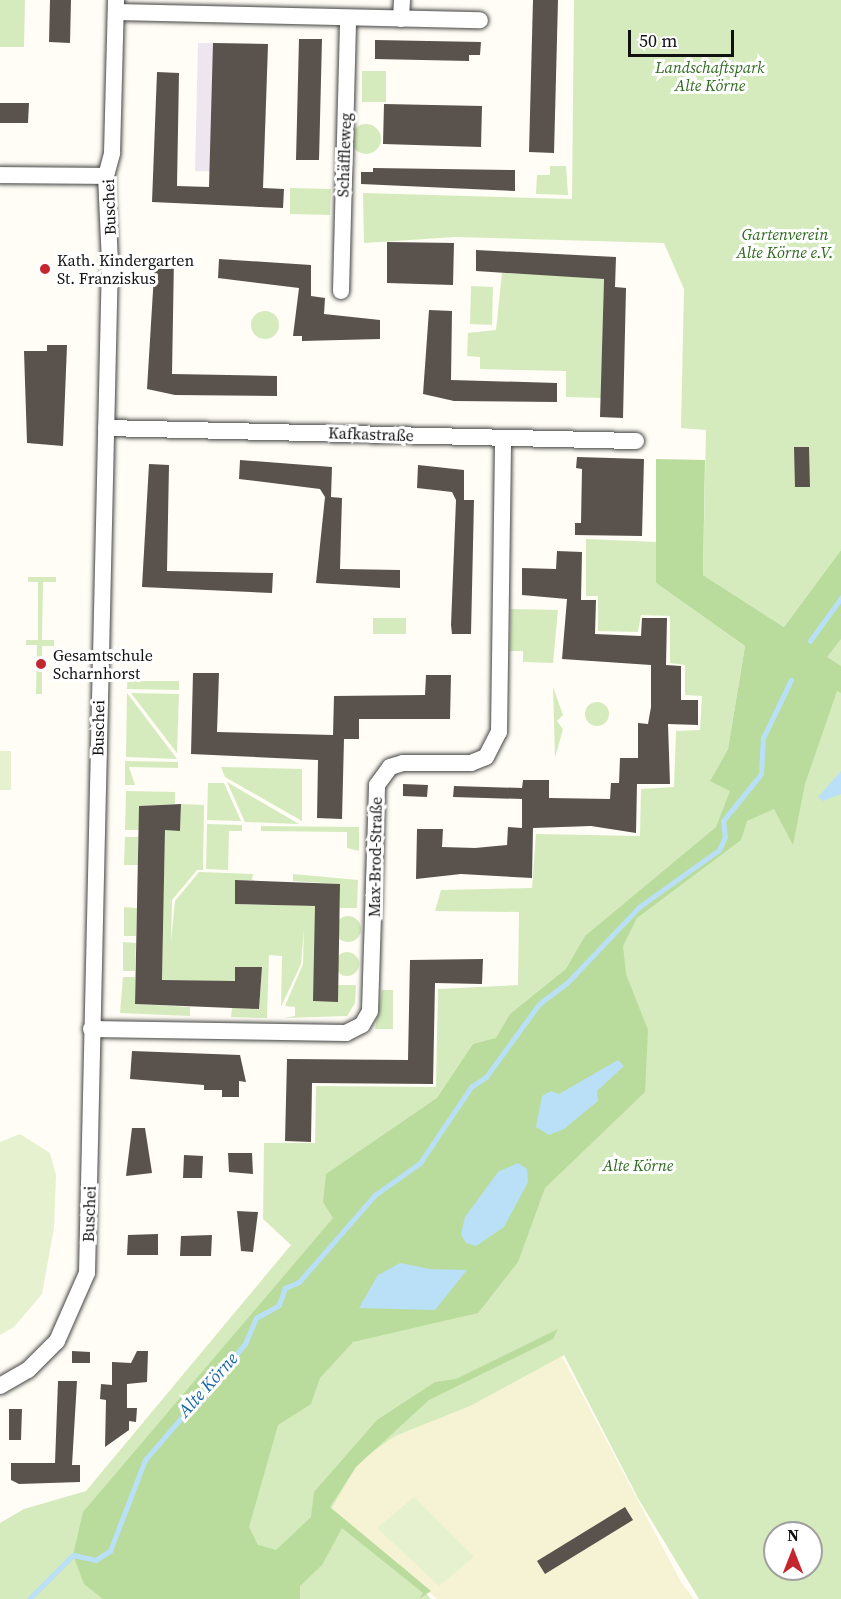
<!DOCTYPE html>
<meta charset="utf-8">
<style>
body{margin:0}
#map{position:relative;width:841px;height:1599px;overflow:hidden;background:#fffdf5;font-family:"Source Serif 4",serif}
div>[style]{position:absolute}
.industrial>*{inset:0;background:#eee6ef}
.farmland>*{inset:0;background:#f6f3d4}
.green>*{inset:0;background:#d5ebbd}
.round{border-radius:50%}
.forest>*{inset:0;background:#b9dc9c}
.pitch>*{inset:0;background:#e6f2cf}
.water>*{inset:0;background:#b9e0f7}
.stream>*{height:4.5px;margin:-2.25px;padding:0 2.25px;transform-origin:2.25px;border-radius:2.25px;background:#b9e0f7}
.building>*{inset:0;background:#5a524d}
.roads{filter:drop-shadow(0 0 2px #444) drop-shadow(0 0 2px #444)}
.minor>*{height:16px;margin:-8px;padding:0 8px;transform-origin:8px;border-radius:8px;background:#fff}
.dots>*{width:16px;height:16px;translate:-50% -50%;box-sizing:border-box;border:3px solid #fff;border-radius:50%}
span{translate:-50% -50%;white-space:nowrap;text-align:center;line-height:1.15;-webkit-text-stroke:6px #fff;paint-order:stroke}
.park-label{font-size:16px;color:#2f6b1f;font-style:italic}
.street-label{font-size:16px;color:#111}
.poi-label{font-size:16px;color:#111}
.left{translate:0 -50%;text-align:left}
.water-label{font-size:18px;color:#1768a6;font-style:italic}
.north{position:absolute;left:763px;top:1521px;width:60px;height:60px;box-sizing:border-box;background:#fff;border:2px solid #a0a0a0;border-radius:50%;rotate:0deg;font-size:16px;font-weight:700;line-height:24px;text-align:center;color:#111}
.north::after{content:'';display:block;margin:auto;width:21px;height:27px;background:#c4262e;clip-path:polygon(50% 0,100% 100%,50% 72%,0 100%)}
.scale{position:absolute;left:628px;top:30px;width:106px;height:27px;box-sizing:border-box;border:3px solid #111;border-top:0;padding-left:8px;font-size:18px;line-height:21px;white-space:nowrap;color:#111;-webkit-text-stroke:4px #fff;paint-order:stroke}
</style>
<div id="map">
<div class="industrial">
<i style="clip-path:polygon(198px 43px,268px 44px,264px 173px,195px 171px)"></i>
</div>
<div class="farmland">
<i style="clip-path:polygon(553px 1339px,681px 1582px,694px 1599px,437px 1599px,330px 1507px,356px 1467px,429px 1400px)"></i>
</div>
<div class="green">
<i style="clip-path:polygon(0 0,25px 0,24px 47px,0 47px)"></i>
<i style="clip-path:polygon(574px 0,841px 0,841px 550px,784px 627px,703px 575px,706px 430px,681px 428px,684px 289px,664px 243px,455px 237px,364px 243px,363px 193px,572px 199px)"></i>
<i style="clip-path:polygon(362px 71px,386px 71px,386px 102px,362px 102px)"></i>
<i class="round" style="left:351px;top:124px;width:30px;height:30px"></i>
<i style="clip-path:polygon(550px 166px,566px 166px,568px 195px,536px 194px,537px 175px,550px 175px)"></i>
<i style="clip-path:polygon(290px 188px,331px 189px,330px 215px,290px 214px)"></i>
<i style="clip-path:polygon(502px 273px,604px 276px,601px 398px,566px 397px,566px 371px,480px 369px,480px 357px,467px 356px,468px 333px,496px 330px)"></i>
<i style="clip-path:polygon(471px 286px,493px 287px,492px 325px,470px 324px)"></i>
<i class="round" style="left:251px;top:311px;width:28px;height:28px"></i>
<i style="clip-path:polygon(evenodd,586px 539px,656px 542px,656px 583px,745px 646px,728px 749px,710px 781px,841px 582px,841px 1599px,699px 1599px,639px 1500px,564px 1355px,470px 1406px,395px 1436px,359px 1461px,330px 1511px,405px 1569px,431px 1599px,0 1599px,0 1523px,24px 1509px,86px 1491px,291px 1245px,263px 1219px,264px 1143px,315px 1143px,316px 1086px,436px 1087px,438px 989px,518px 985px,519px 912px,435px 911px,441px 890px,532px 888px,536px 834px,640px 836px,641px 789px,674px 787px,676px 731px,700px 730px,702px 696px,685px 695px,685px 665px,670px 663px,670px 616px,641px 615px,638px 632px,598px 631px,598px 596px,586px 596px,586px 539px,775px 1533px,811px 1533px,811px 1569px,775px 1569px,775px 1533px)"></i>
<i style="clip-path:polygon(28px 577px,56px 577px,56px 582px,43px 582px,42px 640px,54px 640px,54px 646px,42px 646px,42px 694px,36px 694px,37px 645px,26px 645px,26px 640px,38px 640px,38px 582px,28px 582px)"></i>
<i style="clip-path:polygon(511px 609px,558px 610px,553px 663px,523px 662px,523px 651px,510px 651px)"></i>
<i style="clip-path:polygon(373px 618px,406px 618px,406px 634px,373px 634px)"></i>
<i style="clip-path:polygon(128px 668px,138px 668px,138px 681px,179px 681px,179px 690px,127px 689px)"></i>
<i style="clip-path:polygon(553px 687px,563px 715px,557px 721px,563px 729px,555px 758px)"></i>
<i style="clip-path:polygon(127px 693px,177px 759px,126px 757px)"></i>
<i style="clip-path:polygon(131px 693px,179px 694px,177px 753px)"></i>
<i class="round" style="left:585px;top:702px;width:24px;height:24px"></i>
<i style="clip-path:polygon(125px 761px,178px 762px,178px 768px,129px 767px,135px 785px,125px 785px)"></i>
<i style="clip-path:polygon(221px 767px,302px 769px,302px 821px,225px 777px)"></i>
<i style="clip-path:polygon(227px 782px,299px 824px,245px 822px)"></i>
<i style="clip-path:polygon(208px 783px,224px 783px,241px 821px,207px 820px)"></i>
<i style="clip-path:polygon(126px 791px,175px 792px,175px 804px,139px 806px,139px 830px,125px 830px)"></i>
<i style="clip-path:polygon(181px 804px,204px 805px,203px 870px,197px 870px,172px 900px,171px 942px,175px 901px,199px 872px,253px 874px,252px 880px,235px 880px,235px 904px,315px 906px,338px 985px,356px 985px,355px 1003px,347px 1016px,284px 1018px,295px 1016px,295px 1007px,285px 1006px,303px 964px,304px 929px,301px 964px,281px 1007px,282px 956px,269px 955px,267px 1018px,231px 1017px,232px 1008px,259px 1009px,262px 967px,236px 967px,235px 982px,162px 980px,165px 830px,180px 830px)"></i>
<i style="clip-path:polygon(207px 824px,242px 825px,242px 831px,229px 831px,228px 870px,206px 869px)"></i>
<i style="clip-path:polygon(261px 826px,359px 827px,359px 851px,347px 848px,347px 832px,261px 831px)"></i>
<i style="clip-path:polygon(125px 837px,138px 837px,138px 865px,124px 865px)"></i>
<i style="clip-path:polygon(293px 874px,358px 880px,357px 908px,340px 908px,340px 884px,293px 881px)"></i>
<i style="clip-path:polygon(124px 907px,137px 908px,136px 936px,124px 936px)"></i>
<i class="round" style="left:335px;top:916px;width:26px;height:26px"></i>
<i style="clip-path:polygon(123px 942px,136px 943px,135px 971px,123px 971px)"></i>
<i class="round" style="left:335px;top:952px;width:24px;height:24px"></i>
<i style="clip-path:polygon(123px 977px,135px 977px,135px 1004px,190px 1007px,190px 1016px,120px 1013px)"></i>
<i style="clip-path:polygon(382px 990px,393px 990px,393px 1029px,375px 1029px)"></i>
</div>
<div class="forest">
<i style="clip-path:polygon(656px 459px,705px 460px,703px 575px,784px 627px,841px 550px,841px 639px,827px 657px,841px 666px,841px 693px,837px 691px,805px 784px,793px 845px,774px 809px,747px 821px,741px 840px,637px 918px,623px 946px,626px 974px,648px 1030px,645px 1092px,545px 1188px,518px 1262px,478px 1313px,353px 1342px,320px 1378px,311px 1404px,278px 1425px,249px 1527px,258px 1545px,276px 1550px,311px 1517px,314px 1492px,377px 1420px,435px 1382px,456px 1379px,558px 1329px,553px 1339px,429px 1400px,356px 1467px,330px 1507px,431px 1591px,419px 1599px,423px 1593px,342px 1528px,322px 1565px,300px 1586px,300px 1599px,103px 1599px,84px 1584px,73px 1555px,83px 1512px,333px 1218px,323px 1202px,326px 1174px,437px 1098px,473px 1044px,496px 1038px,510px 1014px,566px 969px,585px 936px,716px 827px,730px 791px,710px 781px,728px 749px,745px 646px,656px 583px)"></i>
</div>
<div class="pitch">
<i style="clip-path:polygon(0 751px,11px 751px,11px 790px,0 790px)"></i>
<i style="clip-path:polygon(20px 1134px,50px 1153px,56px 1175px,54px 1228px,42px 1294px,14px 1327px,0 1335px,0 1142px)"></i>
<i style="clip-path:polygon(414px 1497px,474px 1557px,439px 1586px,377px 1528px)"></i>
</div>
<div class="water">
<i style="clip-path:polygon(841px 771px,841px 794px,823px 801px,818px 797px)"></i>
<i style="clip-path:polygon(618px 1060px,624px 1066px,597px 1091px,598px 1101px,564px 1129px,549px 1135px,536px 1127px,542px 1096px,551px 1091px,559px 1094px)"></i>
<i style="clip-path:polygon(518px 1163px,527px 1169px,528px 1182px,504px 1227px,476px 1246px,466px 1243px,461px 1234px,465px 1217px,498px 1172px)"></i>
<i style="clip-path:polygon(400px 1263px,430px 1269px,467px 1270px,435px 1310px,359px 1308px,378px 1275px)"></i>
</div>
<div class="stream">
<i style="left:810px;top:641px;width:53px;rotate:-54.2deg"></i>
<i style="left:29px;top:1599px;width:62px;rotate:-45deg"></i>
<i style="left:73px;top:1555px;width:24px;rotate:12deg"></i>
<i style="left:96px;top:1560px;width:17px;rotate:-33deg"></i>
<i style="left:110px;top:1551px;width:97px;rotate:-69deg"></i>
<i style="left:145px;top:1460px;width:153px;rotate:-49.2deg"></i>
<i style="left:245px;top:1344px;width:28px;rotate:-67deg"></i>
<i style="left:256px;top:1318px;width:26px;rotate:-29deg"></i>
<i style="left:279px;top:1305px;width:18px;rotate:-71deg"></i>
<i style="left:285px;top:1288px;width:15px;rotate:-23deg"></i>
<i style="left:299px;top:1282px;width:116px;rotate:-48.9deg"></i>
<i style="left:375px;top:1195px;width:55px;rotate:-35.4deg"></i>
<i style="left:420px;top:1163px;width:92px;rotate:-56.1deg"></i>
<i style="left:471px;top:1087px;width:18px;rotate:-34deg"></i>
<i style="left:486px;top:1077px;width:90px;rotate:-54deg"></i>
<i style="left:539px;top:1004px;width:35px;rotate:-37deg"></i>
<i style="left:567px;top:983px;width:105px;rotate:-46.5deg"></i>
<i style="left:639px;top:907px;width:98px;rotate:-35.5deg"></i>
<i style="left:719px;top:850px;width:14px;rotate:-65deg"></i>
<i style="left:725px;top:837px;width:16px;rotate:-97deg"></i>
<i style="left:723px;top:821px;width:60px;rotate:-51deg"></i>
<i style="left:761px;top:774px;width:36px;rotate:-87deg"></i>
<i style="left:763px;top:738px;width:64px;rotate:-64.2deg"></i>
</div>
<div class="building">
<i style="clip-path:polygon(50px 0,71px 0,70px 43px,49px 42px)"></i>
<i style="clip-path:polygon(533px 0,558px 0,554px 153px,529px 152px)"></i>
<i style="clip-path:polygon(299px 39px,322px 39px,319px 160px,296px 160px)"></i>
<i style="clip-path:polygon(375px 40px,481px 42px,480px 55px,469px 55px,469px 61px,375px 59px)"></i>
<i style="clip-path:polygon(213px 43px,268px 44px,263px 188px,284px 189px,283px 208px,152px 202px,157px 72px,179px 73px,177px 186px,209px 187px)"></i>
<i style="clip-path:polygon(0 103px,29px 103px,28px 123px,0 123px)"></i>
<i style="clip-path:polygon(384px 104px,482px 106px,481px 147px,383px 144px)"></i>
<i style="clip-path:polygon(373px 168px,515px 170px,515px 191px,361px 184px,361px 172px,373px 172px)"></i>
<i style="clip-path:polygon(387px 242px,454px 243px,453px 285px,387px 283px)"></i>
<i style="clip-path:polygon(476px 250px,616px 257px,615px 287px,626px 288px,623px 418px,600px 417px,604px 279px,476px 271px)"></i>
<i style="clip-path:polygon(155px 258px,174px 258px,172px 374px,277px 376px,277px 396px,175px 395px,147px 389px)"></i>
<i style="clip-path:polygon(219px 259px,311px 265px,311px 296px,325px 298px,324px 314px,380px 320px,380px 339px,302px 341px,302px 336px,293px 336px,299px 288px,218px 278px)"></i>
<i style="clip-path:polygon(429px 310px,452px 311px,451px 380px,557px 383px,557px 402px,454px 401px,423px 394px)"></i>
<i style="clip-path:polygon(47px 345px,67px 345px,63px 446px,27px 443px,24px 351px,47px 351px)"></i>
<i style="clip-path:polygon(794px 447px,809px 447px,810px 487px,795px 487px)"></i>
<i style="clip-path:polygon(577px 457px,644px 459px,642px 536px,575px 535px,575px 523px,581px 523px,582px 469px,576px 468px)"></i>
<i style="clip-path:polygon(240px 460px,332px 467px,331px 497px,342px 498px,340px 569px,400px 570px,400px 588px,316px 583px,325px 497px,320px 489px,239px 479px)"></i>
<i style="clip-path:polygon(149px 464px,169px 465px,167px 571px,273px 573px,272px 593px,142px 587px)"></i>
<i style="clip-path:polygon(418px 465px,464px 470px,464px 500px,474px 500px,471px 634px,452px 634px,451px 625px,456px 500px,452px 492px,417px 488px)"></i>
<i style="clip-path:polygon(557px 551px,582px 552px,581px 600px,596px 600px,595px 634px,641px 636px,642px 618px,667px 618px,666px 665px,681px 666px,681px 700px,698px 700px,698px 725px,668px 724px,670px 784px,637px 784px,636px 833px,591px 826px,533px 828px,532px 878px,461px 874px,416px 879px,417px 829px,443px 829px,442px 847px,475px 848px,507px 845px,508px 827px,522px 828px,522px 799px,453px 797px,454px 786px,522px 788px,523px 780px,549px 780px,549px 798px,610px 799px,611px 783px,619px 783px,620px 758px,638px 758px,638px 723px,648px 724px,651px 707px,651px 665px,562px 659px,567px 599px,522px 595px,522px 568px,556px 569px)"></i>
<i style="clip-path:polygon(193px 673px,219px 673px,217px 732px,333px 735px,334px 696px,425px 695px,426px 675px,451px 675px,450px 719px,359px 719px,359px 739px,344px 739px,342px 819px,317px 818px,318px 760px,191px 754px)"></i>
<i style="clip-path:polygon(403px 784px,428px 785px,427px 797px,403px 796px)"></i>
<i style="clip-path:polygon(181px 804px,180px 831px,165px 830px,162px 980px,235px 981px,235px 967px,262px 967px,259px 1009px,135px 1004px,139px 806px)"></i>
<i style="clip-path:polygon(235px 880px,340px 884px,338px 1002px,313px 1001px,315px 906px,235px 904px)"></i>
<i style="clip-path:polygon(483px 959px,482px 984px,435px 983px,433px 1084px,312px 1083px,311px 1142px,285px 1141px,287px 1059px,408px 1060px,410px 960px)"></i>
<i style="clip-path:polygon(132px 1051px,240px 1055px,246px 1082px,239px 1081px,239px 1097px,222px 1097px,222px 1090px,204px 1090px,204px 1085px,130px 1079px)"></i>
<i style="clip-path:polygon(132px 1128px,145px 1128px,152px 1173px,126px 1176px)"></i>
<i style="clip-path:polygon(228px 1153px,252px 1153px,253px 1174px,229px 1172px)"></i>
<i style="clip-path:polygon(184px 1155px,203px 1156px,202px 1178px,183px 1178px)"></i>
<i style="clip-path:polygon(237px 1211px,258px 1212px,253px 1252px,241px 1251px)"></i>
<i style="clip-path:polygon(158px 1234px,158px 1255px,127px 1255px,128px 1235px)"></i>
<i style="clip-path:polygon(212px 1235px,211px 1256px,180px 1256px,181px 1236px)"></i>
<i style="clip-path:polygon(72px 1351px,90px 1352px,90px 1363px,72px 1363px)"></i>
<i style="clip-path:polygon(137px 1351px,148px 1351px,147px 1382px,127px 1384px,127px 1408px,137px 1408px,136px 1422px,129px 1421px,129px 1430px,105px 1447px,106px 1400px,100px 1399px,101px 1384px,112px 1385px,112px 1362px,131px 1363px)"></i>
<i style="clip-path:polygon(58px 1381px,77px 1381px,72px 1465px,80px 1465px,80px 1482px,19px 1484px,11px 1480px,11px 1463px,55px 1463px)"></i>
<i style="clip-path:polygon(9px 1409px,22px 1409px,21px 1440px,9px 1440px)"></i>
<i style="clip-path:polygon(625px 1507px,633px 1520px,545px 1574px,537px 1561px)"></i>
</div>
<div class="roads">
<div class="minor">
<i style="left:116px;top:12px;width:364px;rotate:1.3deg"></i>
<i style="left:401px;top:19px;width:19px;rotate:-87deg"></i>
<i style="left:0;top:175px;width:106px;rotate:0.5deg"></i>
<i style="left:341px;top:291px;width:273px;rotate:-88.5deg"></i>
<i style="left:106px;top:428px;width:530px;rotate:1.41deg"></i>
<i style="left:91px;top:1029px;width:255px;rotate:0.9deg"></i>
<i style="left:346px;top:1033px;width:18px;rotate:-27deg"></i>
<i style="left:362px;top:1025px;width:16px;rotate:-60deg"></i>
<i style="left:370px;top:1011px;width:226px;rotate:-88.2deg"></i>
<i style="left:377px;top:785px;width:22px;rotate:-54deg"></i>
<i style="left:390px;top:767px;width:14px;rotate:-17deg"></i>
<i style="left:403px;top:763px;width:68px"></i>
<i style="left:471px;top:763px;width:16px;rotate:-22deg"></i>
<i style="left:486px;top:757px;width:28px;rotate:-63deg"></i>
<i style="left:499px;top:732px;width:294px;rotate:-89.2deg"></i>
<i style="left:0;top:1386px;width:32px;rotate:-30deg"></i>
<i style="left:28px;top:1370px;width:41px;rotate:-45deg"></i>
<i style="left:57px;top:1341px;width:74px;rotate:-66.2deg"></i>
<i style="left:87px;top:1273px;width:1010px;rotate:-88.7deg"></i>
<i style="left:110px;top:263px;width:87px;rotate:-92.6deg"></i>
<i style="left:106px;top:176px;width:24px;rotate:-75deg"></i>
<i style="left:112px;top:153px;width:153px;rotate:-88.5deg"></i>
</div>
</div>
<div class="dots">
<i style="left:45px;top:269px;background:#c4262e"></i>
<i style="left:41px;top:664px;background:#c4262e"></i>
</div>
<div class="park-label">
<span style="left:710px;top:76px">Landschaftspark<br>Alte Körne</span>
<span style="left:785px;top:243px">Gartenverein<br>Alte Körne e.V.</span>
<span style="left:638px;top:1165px">Alte Körne</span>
</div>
<div class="street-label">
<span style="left:344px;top:155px;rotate:-88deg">Schäffleweg</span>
<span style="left:109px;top:207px;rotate:-92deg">Buschei</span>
<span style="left:371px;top:434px;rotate:2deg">Kafkastraße</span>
<span style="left:98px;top:728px;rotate:-89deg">Buschei</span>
<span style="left:375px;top:857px;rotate:-89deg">Max-Brod-Straße</span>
<span style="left:89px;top:1214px;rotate:-88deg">Buschei</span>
</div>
<div class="poi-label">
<span class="left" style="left:57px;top:269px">Kath. Kindergarten<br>St. Franziskus</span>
<span class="left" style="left:53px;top:664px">Gesamtschule<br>Scharnhorst</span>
</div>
<div class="water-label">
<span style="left:208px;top:1385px;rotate:-48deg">Alte Körne</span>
</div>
<div class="north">N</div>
<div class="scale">50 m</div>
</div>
